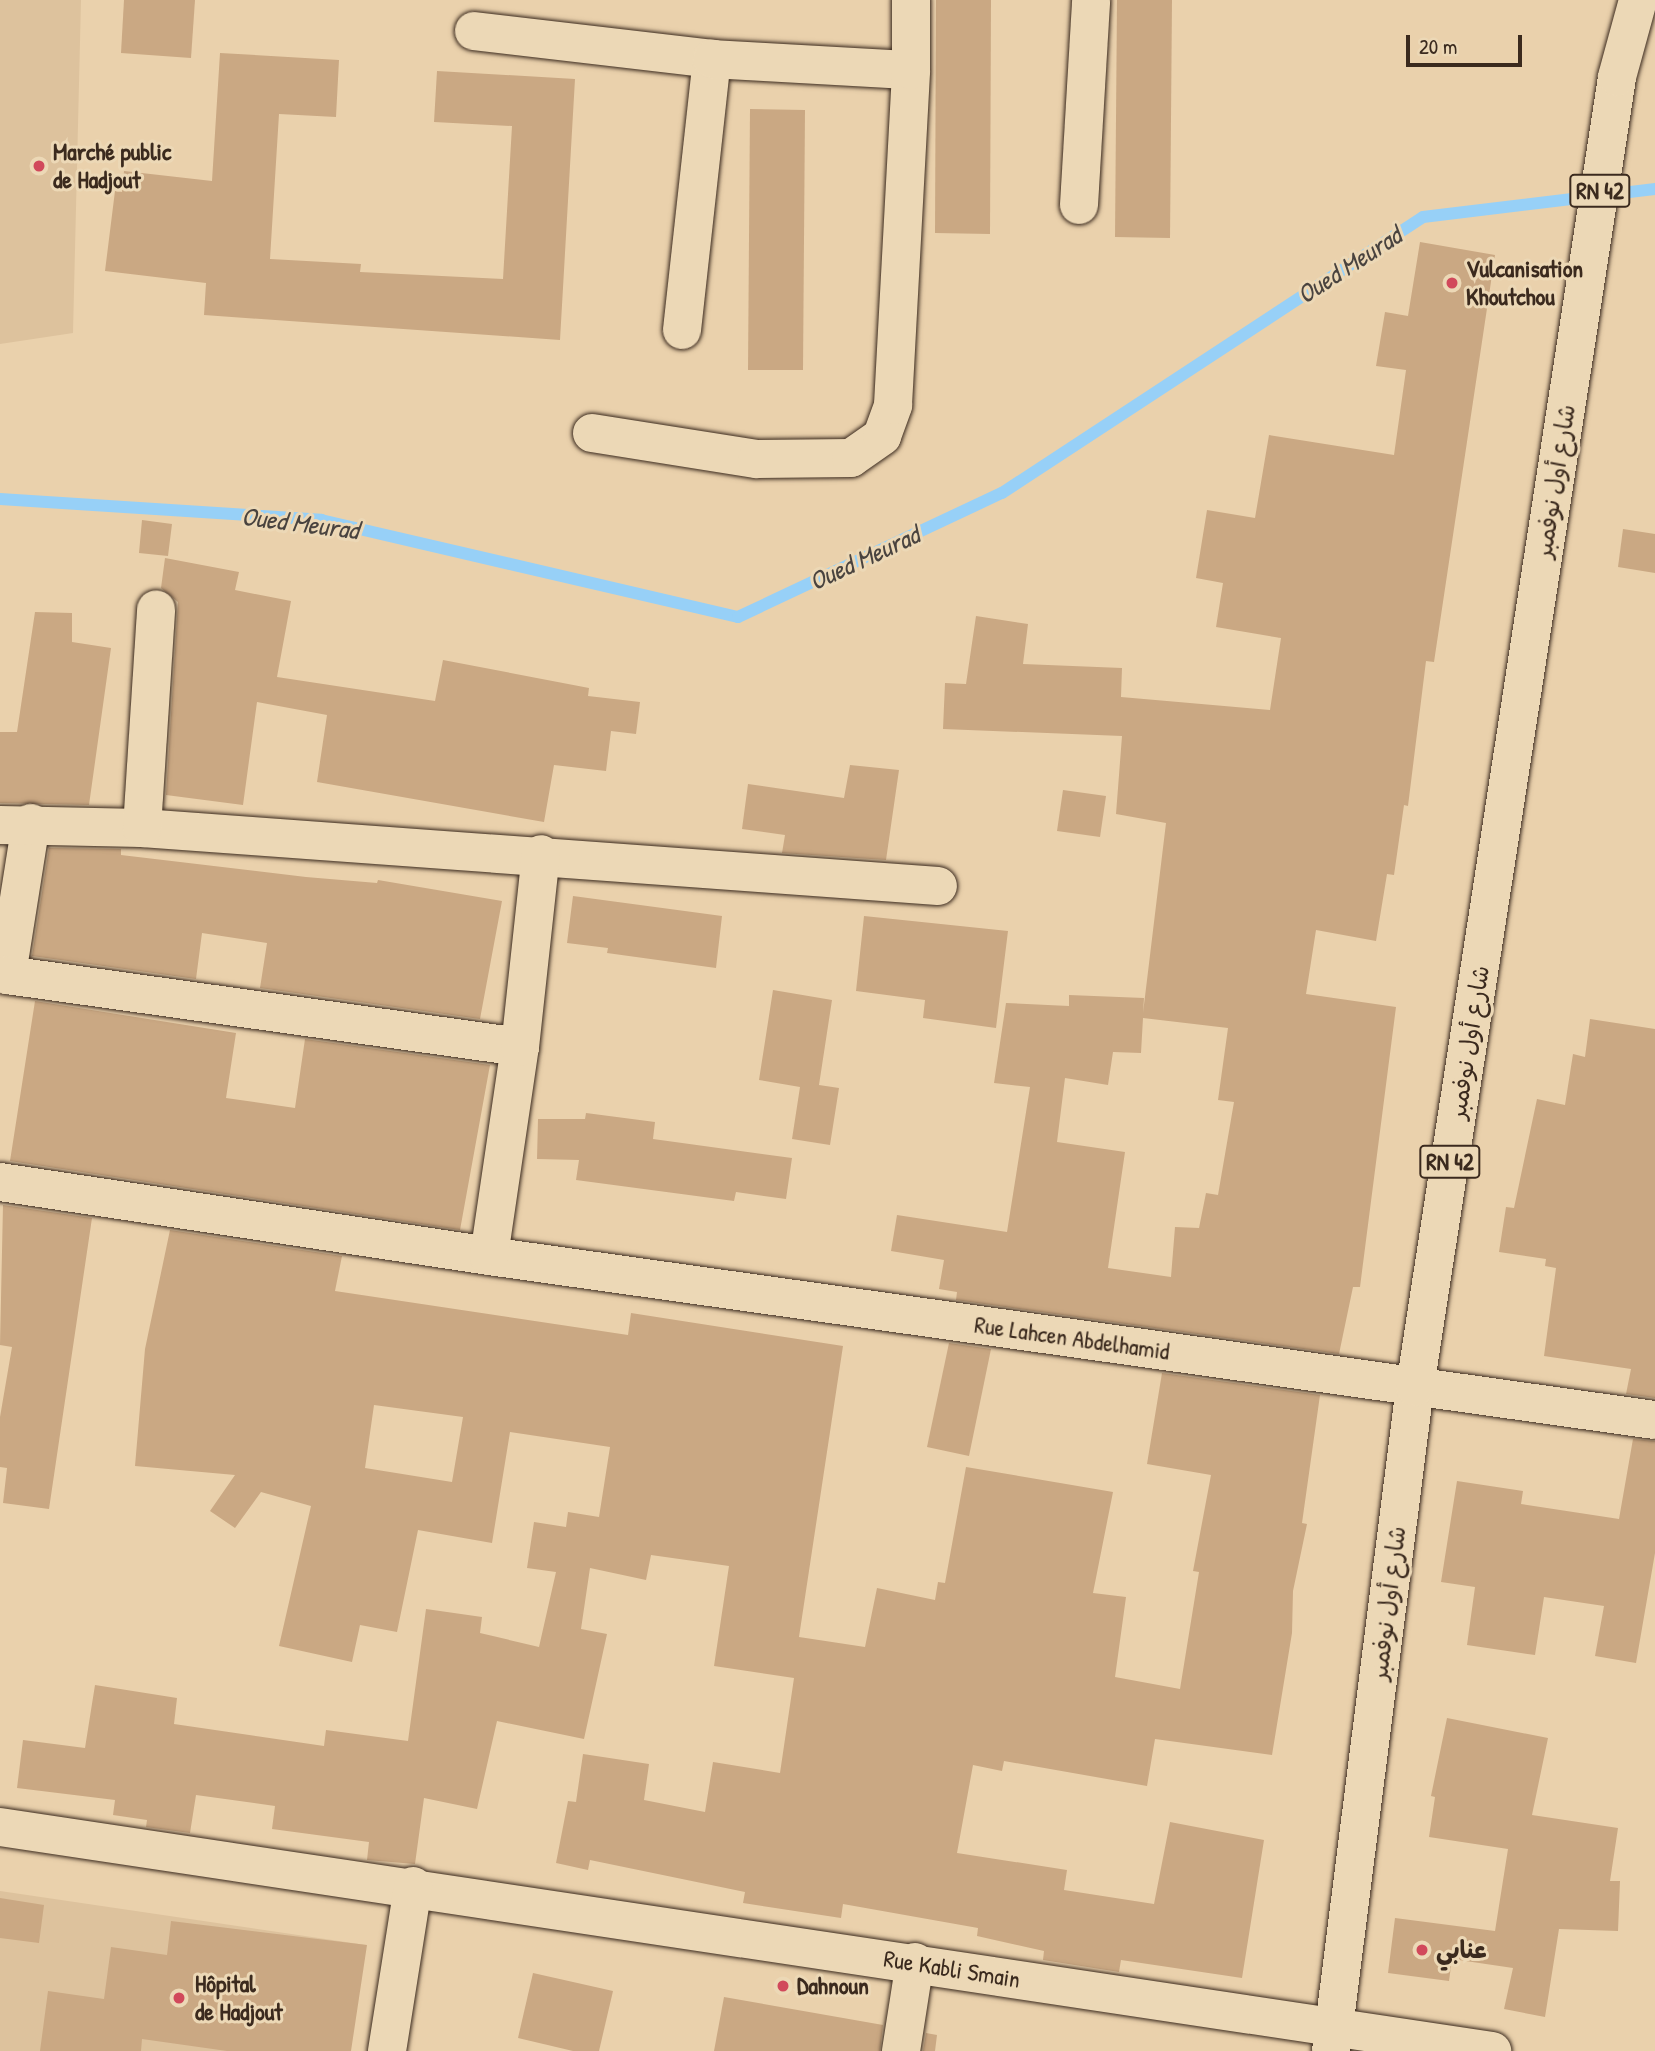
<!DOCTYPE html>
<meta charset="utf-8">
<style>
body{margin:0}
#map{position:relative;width:1655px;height:2051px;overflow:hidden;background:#ead1ac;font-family:"Patrick Hand","Playpen Sans Arabic",sans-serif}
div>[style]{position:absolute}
.built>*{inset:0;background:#ddc29d}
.stream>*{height:12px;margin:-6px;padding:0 6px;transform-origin:6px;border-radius:6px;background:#97d0f7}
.building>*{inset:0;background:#caa883}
.roads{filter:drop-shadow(0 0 2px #3b2a1e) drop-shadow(0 0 2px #3b2a1e)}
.minor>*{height:38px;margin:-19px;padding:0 19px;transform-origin:19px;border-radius:19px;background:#ecd8b6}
.major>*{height:38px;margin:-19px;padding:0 19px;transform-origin:19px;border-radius:19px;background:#ecd8b6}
.dots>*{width:19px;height:19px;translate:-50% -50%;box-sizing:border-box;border:4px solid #ecd8b6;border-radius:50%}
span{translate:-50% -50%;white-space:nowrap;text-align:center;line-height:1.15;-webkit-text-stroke:6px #ecd8b6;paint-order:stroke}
.shield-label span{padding:2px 5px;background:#ecd8b6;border:2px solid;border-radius:5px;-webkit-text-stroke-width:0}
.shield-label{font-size:23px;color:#3b2a1e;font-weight:700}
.poi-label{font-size:24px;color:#3b2a1e;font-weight:700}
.left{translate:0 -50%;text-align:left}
.street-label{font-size:24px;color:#3b2a1e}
.water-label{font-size:26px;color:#49433f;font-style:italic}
.scale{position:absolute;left:1406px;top:35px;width:116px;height:32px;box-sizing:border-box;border:4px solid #3b2a1e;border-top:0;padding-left:9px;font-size:21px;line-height:24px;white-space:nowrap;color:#3b2a1e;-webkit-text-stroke:5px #ecd8b6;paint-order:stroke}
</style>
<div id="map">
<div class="built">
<i style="clip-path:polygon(0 0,81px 0,73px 333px,0 344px)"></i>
<i style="clip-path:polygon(0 1891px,366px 1945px,350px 2051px,0 2051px)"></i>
</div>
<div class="stream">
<i style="left:0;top:499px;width:322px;rotate:3.7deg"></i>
<i style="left:321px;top:520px;width:428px;rotate:13.1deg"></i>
<i style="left:738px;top:617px;width:292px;rotate:-25.2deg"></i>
<i style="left:1002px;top:493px;width:503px;rotate:-33.25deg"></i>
<i style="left:1423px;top:217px;width:234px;rotate:-6.9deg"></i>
</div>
<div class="building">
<i style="clip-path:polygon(124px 0,195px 0,191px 58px,121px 53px)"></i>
<i style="clip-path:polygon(936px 0,991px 0,990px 234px,935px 233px)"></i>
<i style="clip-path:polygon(1117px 0,1172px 0,1170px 238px,1115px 237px)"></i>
<i style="clip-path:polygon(220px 53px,339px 60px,336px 117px,279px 114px,270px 259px,361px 264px,360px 272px,503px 279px,512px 126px,434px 122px,437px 71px,575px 79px,560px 340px,204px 315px,206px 283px,105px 271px,115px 191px,122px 192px,124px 171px,212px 181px)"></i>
<i style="clip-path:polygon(750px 109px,805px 110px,803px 370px,748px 370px)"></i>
<i style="clip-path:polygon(evenodd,1420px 242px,1495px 255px,1434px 662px,1426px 661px,1408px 806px,1404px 805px,1394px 875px,1387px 874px,1376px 941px,1316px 930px,1306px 994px,1396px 1007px,1360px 1287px,1353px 1287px,1339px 1354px,956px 1300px,957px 1292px,939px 1289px,944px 1260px,891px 1251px,897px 1215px,1007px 1232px,1030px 1087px,994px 1083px,1006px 1003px,1069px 1006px,1069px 995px,1144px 998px,1143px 1013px,1166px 823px,1116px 814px,1122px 736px,943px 729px,945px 683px,966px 684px,976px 616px,1028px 624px,1023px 664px,1122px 668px,1121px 697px,1270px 710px,1281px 638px,1216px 627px,1223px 583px,1196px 578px,1207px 510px,1255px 518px,1269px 435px,1394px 455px,1406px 370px,1376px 366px,1385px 312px,1408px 316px,1420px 242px,1143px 1018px,1228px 1028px,1218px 1100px,1234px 1102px,1218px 1195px,1206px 1193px,1199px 1228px,1175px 1227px,1171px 1277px,1108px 1268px,1125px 1152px,1057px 1142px,1065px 1078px,1108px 1085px,1113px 1052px,1141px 1053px,1143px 1018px)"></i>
<i style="clip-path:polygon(142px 520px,172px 524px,168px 556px,139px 553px)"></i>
<i style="clip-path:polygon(1623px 529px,1655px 534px,1655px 573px,1618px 567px)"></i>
<i style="clip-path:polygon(165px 558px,239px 572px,235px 590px,291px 601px,277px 677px,435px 701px,443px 660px,589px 688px,588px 696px,640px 702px,636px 734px,611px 731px,606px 771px,554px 765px,544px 822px,317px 782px,327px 715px,257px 702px,243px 805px,166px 795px,178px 602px,161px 588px)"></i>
<i style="clip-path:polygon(35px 612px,72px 613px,72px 642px,111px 648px,89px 805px,0 803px,0 732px,17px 732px)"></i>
<i style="clip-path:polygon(850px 765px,899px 770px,886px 860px,782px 853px,785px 835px,742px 829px,748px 784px,844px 798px)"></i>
<i style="clip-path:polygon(1063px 790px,1106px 796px,1100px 837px,1057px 831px)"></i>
<i style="clip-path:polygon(49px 848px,121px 849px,121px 855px,306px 877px,377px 883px,378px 880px,502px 901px,480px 1019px,260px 988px,267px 943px,202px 933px,196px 979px,32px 956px)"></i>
<i style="clip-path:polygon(573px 896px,722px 916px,716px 968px,607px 953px,608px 948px,567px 943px)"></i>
<i style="clip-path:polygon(864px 916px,1008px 931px,996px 1028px,923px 1018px,925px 1000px,856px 991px)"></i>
<i style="clip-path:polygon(773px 990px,832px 1000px,819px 1085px,839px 1088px,830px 1145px,792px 1139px,800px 1087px,759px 1080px)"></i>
<i style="clip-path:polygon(35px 1001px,236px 1033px,226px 1098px,295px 1108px,305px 1039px,490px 1065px,460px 1230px,10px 1161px)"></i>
<i style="clip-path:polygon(1590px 1019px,1655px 1029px,1655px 1398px,1626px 1394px,1631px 1369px,1544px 1356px,1556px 1268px,1545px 1266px,1546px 1259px,1499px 1252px,1506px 1207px,1514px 1208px,1537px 1099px,1565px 1105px,1573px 1054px,1585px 1057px)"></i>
<i style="clip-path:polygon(586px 1113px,655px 1122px,653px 1139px,792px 1158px,786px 1199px,736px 1192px,734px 1201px,576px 1180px,579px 1160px,537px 1159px,538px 1119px,585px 1119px)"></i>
<i style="clip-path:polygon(3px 1205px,92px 1218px,49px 1509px,3px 1503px,7px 1468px,0 1467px,0 1417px,12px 1347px,0 1345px)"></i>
<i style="clip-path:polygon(evenodd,170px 1230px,342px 1256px,335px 1291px,628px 1335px,631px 1313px,843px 1346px,799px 1637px,865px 1647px,877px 1588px,935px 1600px,938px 1582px,945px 1583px,966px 1467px,1113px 1492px,1093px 1593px,1126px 1597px,1115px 1677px,1180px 1689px,1199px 1572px,1193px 1571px,1211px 1475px,1147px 1464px,1162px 1373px,1320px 1395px,1302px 1523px,1307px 1524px,1293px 1591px,1292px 1633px,1272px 1755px,1155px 1739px,1147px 1786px,1004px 1761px,1002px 1771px,973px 1765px,957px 1853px,1067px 1870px,1064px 1890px,1154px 1904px,1170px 1822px,1264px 1840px,1242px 1978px,1121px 1960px,1119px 1972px,1043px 1960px,1044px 1951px,977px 1936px,978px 1928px,843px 1904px,841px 1918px,743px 1903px,745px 1892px,590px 1860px,588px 1870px,556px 1863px,568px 1801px,576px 1802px,583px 1754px,649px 1764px,644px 1800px,705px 1812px,713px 1762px,780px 1773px,794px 1678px,714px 1666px,729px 1566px,651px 1555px,646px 1580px,590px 1568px,581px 1629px,607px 1634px,584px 1739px,497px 1721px,477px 1809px,424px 1798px,415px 1864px,367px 1860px,369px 1842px,272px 1829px,275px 1806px,196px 1795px,190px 1833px,146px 1827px,147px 1820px,113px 1815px,115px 1800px,17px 1788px,23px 1740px,85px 1748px,95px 1685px,177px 1698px,174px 1724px,324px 1746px,326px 1730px,408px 1741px,426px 1609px,482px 1617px,480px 1633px,539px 1647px,556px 1572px,527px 1568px,534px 1522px,566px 1527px,568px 1512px,599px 1517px,610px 1447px,510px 1432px,492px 1543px,418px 1530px,397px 1632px,360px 1625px,352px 1662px,279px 1646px,311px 1506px,261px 1492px,235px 1528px,210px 1511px,235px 1475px,135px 1466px,145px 1349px,170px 1230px,374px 1405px,463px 1417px,452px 1482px,365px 1468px,374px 1405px)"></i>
<i style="clip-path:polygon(949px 1343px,991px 1349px,969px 1456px,927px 1447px)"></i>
<i style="clip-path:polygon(1633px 1439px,1655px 1441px,1655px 1553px,1636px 1663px,1595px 1656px,1604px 1606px,1544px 1597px,1535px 1655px,1467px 1645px,1475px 1587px,1441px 1582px,1457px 1481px,1523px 1491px,1521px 1504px,1619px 1519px)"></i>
<i style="clip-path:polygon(1447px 1718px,1548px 1738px,1532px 1815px,1618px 1828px,1610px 1881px,1620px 1881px,1618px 1931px,1559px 1929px,1545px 2017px,1504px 2009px,1513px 1968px,1452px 1959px,1449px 1981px,1388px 1973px,1395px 1918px,1495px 1931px,1508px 1849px,1429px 1837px,1435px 1797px,1431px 1796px)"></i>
<i style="clip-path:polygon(0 1898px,44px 1905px,39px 1943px,0 1938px)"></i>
<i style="clip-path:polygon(171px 1921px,367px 1945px,351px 2051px,227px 2051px,142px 2039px,141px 2051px,40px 2051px,48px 1991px,104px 1999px,111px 1947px,167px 1955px)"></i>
<i style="clip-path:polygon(533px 1973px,613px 1991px,599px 2051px,573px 2051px,518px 2038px)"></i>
<i style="clip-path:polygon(724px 1997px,883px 2025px,880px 2051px,714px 2051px)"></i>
<i style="clip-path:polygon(926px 2033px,937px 2035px,935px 2051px,923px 2051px)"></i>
</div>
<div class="roads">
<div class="minor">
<i style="left:474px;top:31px;width:240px;rotate:6.7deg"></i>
<i style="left:1079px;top:205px;width:205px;rotate:-86.6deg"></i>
<i style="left:682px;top:330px;width:273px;rotate:-83.7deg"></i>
<i style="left:712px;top:59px;width:199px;rotate:3.2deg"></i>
<i style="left:592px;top:433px;width:167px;rotate:9deg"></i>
<i style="left:757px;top:459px;width:94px;rotate:-0.6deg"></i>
<i style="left:851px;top:458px;width:38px;rotate:-35deg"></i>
<i style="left:882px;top:436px;width:33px;rotate:-70deg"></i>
<i style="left:893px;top:405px;width:335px;rotate:-86.9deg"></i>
<i style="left:911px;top:70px;width:70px;rotate:-90deg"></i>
<i style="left:31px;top:823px;width:154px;rotate:99deg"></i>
<i style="left:7px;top:975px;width:518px;rotate:7.99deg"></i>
<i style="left:0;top:825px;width:142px;rotate:1.2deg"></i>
<i style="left:142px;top:828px;width:798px;rotate:4.17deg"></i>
<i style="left:142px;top:828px;width:219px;rotate:-86.3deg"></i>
<i style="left:0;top:1182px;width:495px;rotate:8.6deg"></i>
<i style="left:489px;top:1256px;width:1177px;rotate:8.01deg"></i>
<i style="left:489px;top:1256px;width:211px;rotate:-81.6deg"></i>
<i style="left:520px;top:1047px;width:194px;rotate:-83.8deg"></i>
<i style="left:0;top:1827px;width:1509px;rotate:8.54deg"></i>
<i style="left:387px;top:2051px;width:167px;rotate:-81deg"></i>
<i style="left:901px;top:2051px;width:90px;rotate:-81.1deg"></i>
</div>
<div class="major">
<i style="left:1331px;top:2051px;width:669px;rotate:-82.79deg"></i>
<i style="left:1415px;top:1387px;width:1325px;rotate:-81.23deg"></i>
<i style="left:1617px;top:77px;width:80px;rotate:-74.7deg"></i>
</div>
</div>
<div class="dots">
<i style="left:39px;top:166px;background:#d1495b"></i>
<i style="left:1452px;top:283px;background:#d1495b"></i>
<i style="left:1422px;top:1950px;background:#d1495b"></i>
<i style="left:783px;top:1986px;background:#d1495b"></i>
<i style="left:179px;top:1998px;background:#d1495b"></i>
</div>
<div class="shield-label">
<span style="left:1600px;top:191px">RN 42</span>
<span style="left:1450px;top:1162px">RN 42</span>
</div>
<div class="poi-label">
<span class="left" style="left:53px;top:166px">Marché public<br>de Hadjout</span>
<span class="left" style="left:1466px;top:283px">Vulcanisation<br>Khoutchou</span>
<span class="left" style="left:1436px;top:1950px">عنابي</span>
<span class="left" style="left:195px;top:1998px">Hôpital<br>de Hadjout</span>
<span class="left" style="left:797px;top:1986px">Dahnoun</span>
</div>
<div class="street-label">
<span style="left:1555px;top:481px;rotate:-81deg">شارع أول نوفمبر</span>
<span style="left:1469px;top:1042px;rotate:-81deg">شارع أول نوفمبر</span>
<span style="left:1072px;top:1338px;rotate:8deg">Rue Lahcen Abdelhamid</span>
<span style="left:1388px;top:1603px;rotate:-83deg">شارع أول نوفمبر</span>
<span style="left:952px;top:1969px;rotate:9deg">Rue Kabli Smain</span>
</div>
<div class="water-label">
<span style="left:1349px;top:265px;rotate:-33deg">Oued Meurad</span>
<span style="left:300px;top:523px;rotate:7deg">Oued Meurad</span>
<span style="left:864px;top:558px;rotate:-25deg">Oued Meurad</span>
</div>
<div class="scale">20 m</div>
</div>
